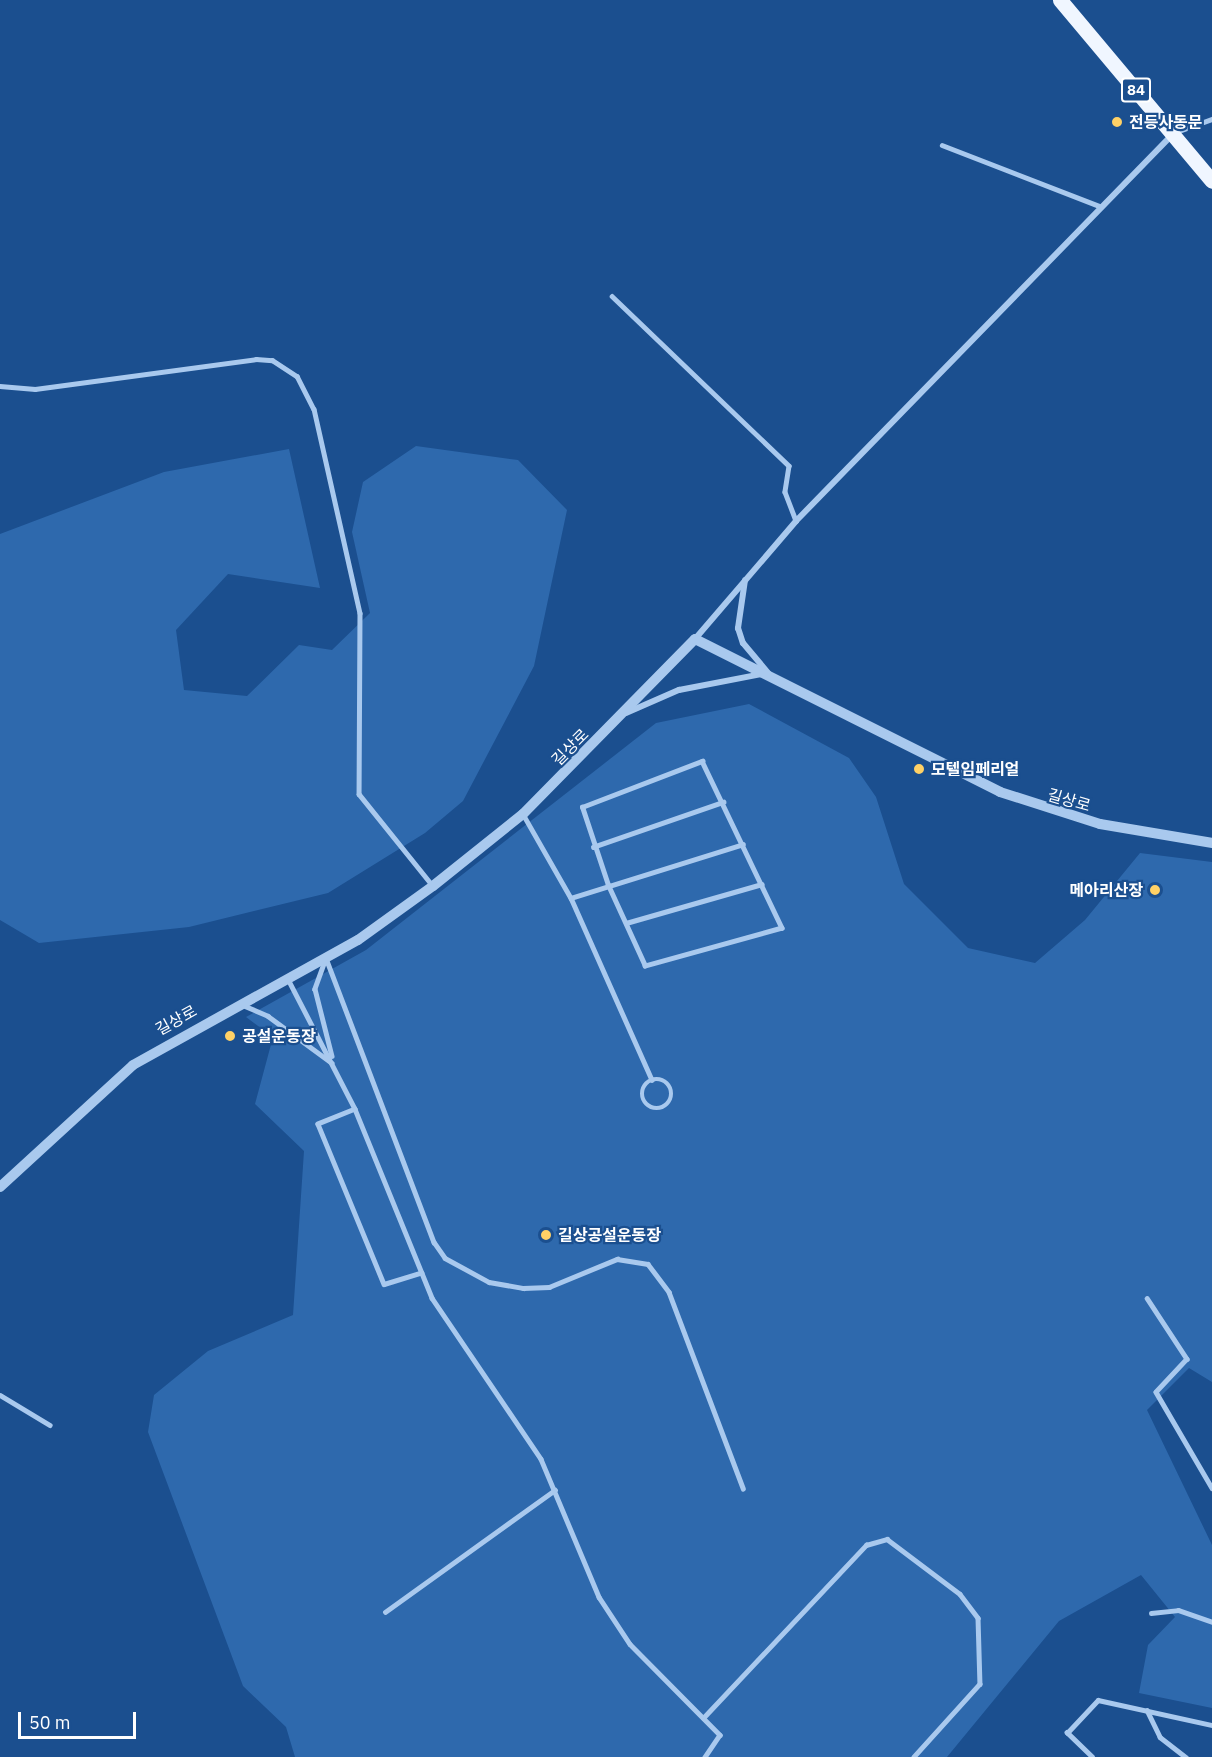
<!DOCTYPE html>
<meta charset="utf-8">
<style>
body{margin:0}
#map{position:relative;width:1212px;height:1757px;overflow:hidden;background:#1b4f8f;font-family:"IBM Plex Sans","Noto Sans KR",sans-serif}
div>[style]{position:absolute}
.green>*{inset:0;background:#2e69ad}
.service>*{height:4.5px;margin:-2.25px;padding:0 2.25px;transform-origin:2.25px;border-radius:2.25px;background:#a9c9ee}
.service>.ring{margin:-2.25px;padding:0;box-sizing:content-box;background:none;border:4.5px solid #a9c9ee;border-radius:50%}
.minor>*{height:6px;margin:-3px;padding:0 3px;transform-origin:3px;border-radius:3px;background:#a9c9ee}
.tertiary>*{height:10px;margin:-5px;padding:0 5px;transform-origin:5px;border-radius:5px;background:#a9c9ee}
.primary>*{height:15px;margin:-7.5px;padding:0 7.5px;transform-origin:7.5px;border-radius:7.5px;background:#f0f6ff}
.dots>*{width:16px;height:16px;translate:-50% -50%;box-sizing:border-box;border:3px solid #1b4f8f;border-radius:50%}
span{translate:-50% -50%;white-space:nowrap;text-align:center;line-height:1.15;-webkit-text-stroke:4.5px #1b4f8f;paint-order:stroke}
.shield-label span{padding:2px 4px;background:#1b4f8f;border:2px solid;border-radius:4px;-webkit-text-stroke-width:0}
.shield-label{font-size:15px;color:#fff;font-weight:700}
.poi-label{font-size:16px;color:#fff;font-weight:700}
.left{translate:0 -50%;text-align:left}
.right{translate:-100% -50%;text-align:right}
.street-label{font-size:16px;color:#fff}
.scale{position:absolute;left:18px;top:1712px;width:118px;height:27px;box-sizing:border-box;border:3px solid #fff;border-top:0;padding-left:8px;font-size:18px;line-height:21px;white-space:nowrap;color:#fff;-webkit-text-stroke:4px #1b4f8f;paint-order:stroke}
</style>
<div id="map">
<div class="green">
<i style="clip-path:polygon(416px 446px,518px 460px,567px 510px,534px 666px,463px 801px,425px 833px,328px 893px,189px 927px,39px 943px,0 920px,0 534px,164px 472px,289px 449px,320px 588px,228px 574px,176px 630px,184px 690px,247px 696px,299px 645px,332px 650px,370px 613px,352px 532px,363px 482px)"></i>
<i style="clip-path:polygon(749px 704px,849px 758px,876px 797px,904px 884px,968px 948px,1035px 963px,1085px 920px,1140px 853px,1212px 862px,1212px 1382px,1189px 1368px,1147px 1410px,1212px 1545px,1212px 1708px,1139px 1693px,1148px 1645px,1175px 1617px,1141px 1575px,1059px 1621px,947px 1757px,295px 1757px,286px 1727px,243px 1686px,148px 1432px,154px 1395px,208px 1351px,293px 1315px,304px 1151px,255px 1104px,273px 1037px,246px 1017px,366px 950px,656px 723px)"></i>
</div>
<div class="service">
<i style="left:1176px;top:132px;width:38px;rotate:-20deg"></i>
<i style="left:942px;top:145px;width:168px;rotate:21.2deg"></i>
<i style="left:612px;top:296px;width:245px;rotate:43.8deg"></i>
<i style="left:789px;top:466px;width:26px;rotate:99deg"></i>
<i style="left:785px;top:492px;width:31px;rotate:69deg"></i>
<i style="left:0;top:386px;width:35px;rotate:5deg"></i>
<i style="left:35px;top:389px;width:223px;rotate:-7.7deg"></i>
<i style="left:256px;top:359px;width:16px;rotate:4deg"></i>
<i style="left:272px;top:360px;width:30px;rotate:33deg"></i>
<i style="left:297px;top:376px;width:37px;rotate:63deg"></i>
<i style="left:314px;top:409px;width:209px;rotate:77.3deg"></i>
<i style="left:360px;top:613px;width:181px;rotate:90.3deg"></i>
<i style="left:359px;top:794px;width:118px;rotate:51.2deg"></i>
<i style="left:702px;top:761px;width:185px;rotate:64.4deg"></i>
<i style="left:782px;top:928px;width:142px;rotate:164.5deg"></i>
<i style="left:645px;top:966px;width:89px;rotate:-114.6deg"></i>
<i style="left:608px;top:885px;width:82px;rotate:-108.4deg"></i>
<i style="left:582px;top:807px;width:129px;rotate:-21deg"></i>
<i style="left:523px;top:814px;width:97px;rotate:60.3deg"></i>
<i style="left:571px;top:898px;width:199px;rotate:66deg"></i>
<i style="left:593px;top:847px;width:138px;rotate:-19.1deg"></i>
<i style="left:571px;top:898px;width:180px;rotate:-17.4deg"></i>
<i style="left:626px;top:923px;width:141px;rotate:-16deg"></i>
<i style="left:326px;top:958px;width:304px;rotate:69.2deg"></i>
<i style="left:434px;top:1242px;width:19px;rotate:55deg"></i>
<i style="left:445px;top:1258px;width:50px;rotate:28.6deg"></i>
<i style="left:489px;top:1282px;width:35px;rotate:10deg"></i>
<i style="left:523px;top:1288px;width:26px;rotate:-2deg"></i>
<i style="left:549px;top:1287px;width:74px;rotate:-22.4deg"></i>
<i style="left:617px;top:1259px;width:31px;rotate:9deg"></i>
<i style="left:648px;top:1264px;width:35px;rotate:53deg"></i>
<i style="left:669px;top:1292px;width:210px;rotate:69.3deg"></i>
<i style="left:325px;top:961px;width:30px;rotate:110deg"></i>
<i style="left:315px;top:989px;width:69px;rotate:75.8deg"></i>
<i style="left:288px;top:979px;width:146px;rotate:62.7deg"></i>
<i style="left:355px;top:1109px;width:204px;rotate:67.8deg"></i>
<i style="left:432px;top:1298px;width:194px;rotate:55.9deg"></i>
<i style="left:541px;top:1459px;width:150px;rotate:67.2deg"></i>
<i style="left:599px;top:1597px;width:56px;rotate:56.6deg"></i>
<i style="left:630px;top:1644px;width:128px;rotate:45.3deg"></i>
<i style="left:720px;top:1735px;width:27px;rotate:124deg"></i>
<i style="left:245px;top:1006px;width:25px;rotate:23deg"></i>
<i style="left:268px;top:1016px;width:79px;rotate:36.3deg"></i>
<i class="ring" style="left:642px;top:1079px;width:25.5px;height:25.5px"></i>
<i style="left:355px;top:1109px;width:40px;rotate:158deg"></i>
<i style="left:318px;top:1124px;width:173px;rotate:67.6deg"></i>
<i style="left:384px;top:1284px;width:39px;rotate:-17deg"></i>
<i style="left:1147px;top:1298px;width:73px;rotate:56.7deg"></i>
<i style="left:1187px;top:1359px;width:45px;rotate:133.2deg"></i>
<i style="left:1156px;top:1392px;width:111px;rotate:59.7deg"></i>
<i style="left:0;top:1395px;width:58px;rotate:31deg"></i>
<i style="left:385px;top:1612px;width:209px;rotate:-35.7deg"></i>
<i style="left:1151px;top:1613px;width:27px;rotate:-6deg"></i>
<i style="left:1178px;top:1610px;width:36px;rotate:19deg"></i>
<i style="left:1147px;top:1710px;width:30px;rotate:64deg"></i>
<i style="left:1160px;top:1737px;width:33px;rotate:38deg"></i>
<i style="left:703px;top:1718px;width:238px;rotate:-46.7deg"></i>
<i style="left:866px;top:1545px;width:22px;rotate:-16deg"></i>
<i style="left:887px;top:1539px;width:91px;rotate:37deg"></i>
<i style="left:960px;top:1594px;width:30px;rotate:53deg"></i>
<i style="left:978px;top:1618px;width:66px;rotate:88.3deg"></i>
<i style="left:980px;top:1684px;width:98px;rotate:132.1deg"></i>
<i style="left:1092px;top:1757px;width:35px;rotate:-136deg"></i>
<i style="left:1067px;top:1733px;width:45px;rotate:-46.8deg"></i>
<i style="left:1098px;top:1700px;width:117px;rotate:12.4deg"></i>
</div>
<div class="minor">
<i style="left:745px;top:580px;width:49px;rotate:98.3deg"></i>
<i style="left:738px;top:628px;width:16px;rotate:72deg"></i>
<i style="left:743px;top:643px;width:39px;rotate:50deg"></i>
<i style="left:695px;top:639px;width:155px;rotate:-49.4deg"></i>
<i style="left:796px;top:521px;width:540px;rotate:-45.75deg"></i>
<i style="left:626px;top:713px;width:58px;rotate:-23.5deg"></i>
<i style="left:679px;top:690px;width:85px;rotate:-10.9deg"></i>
</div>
<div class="tertiary">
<i style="left:0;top:1187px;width:180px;rotate:-42.5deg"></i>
<i style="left:133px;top:1065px;width:257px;rotate:-29.1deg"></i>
<i style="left:358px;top:940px;width:92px;rotate:-35.8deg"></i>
<i style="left:433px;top:886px;width:115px;rotate:-38.7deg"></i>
<i style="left:523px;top:814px;width:245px;rotate:-45.5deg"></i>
<i style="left:695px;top:639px;width:341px;rotate:26.6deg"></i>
<i style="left:1000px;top:792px;width:105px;rotate:17.7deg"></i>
<i style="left:1100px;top:824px;width:114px;rotate:9.6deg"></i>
</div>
<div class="primary">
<i style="left:1060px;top:0;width:236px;rotate:50deg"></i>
</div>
<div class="dots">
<i style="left:1117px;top:122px;background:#ffd166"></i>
<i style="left:919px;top:769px;background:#ffd166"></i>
<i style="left:1155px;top:890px;background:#ffd166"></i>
<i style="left:230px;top:1036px;background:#ffd166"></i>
<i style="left:546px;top:1235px;background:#ffd166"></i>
</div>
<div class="shield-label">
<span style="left:1136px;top:90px">84</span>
</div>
<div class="poi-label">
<span class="left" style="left:1129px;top:122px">전등사동문</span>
<span class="left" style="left:931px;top:769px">모텔임페리얼</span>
<span class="right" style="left:1143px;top:890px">메아리산장</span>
<span class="left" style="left:242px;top:1036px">공설운동장</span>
<span class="left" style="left:558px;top:1235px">길상공설운동장</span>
</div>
<div class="street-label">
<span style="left:570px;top:747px;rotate:-45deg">길상로</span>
<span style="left:1069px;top:800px;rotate:16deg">길상로</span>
<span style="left:176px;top:1020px;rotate:-29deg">길상로</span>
</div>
<div class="scale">50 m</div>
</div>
